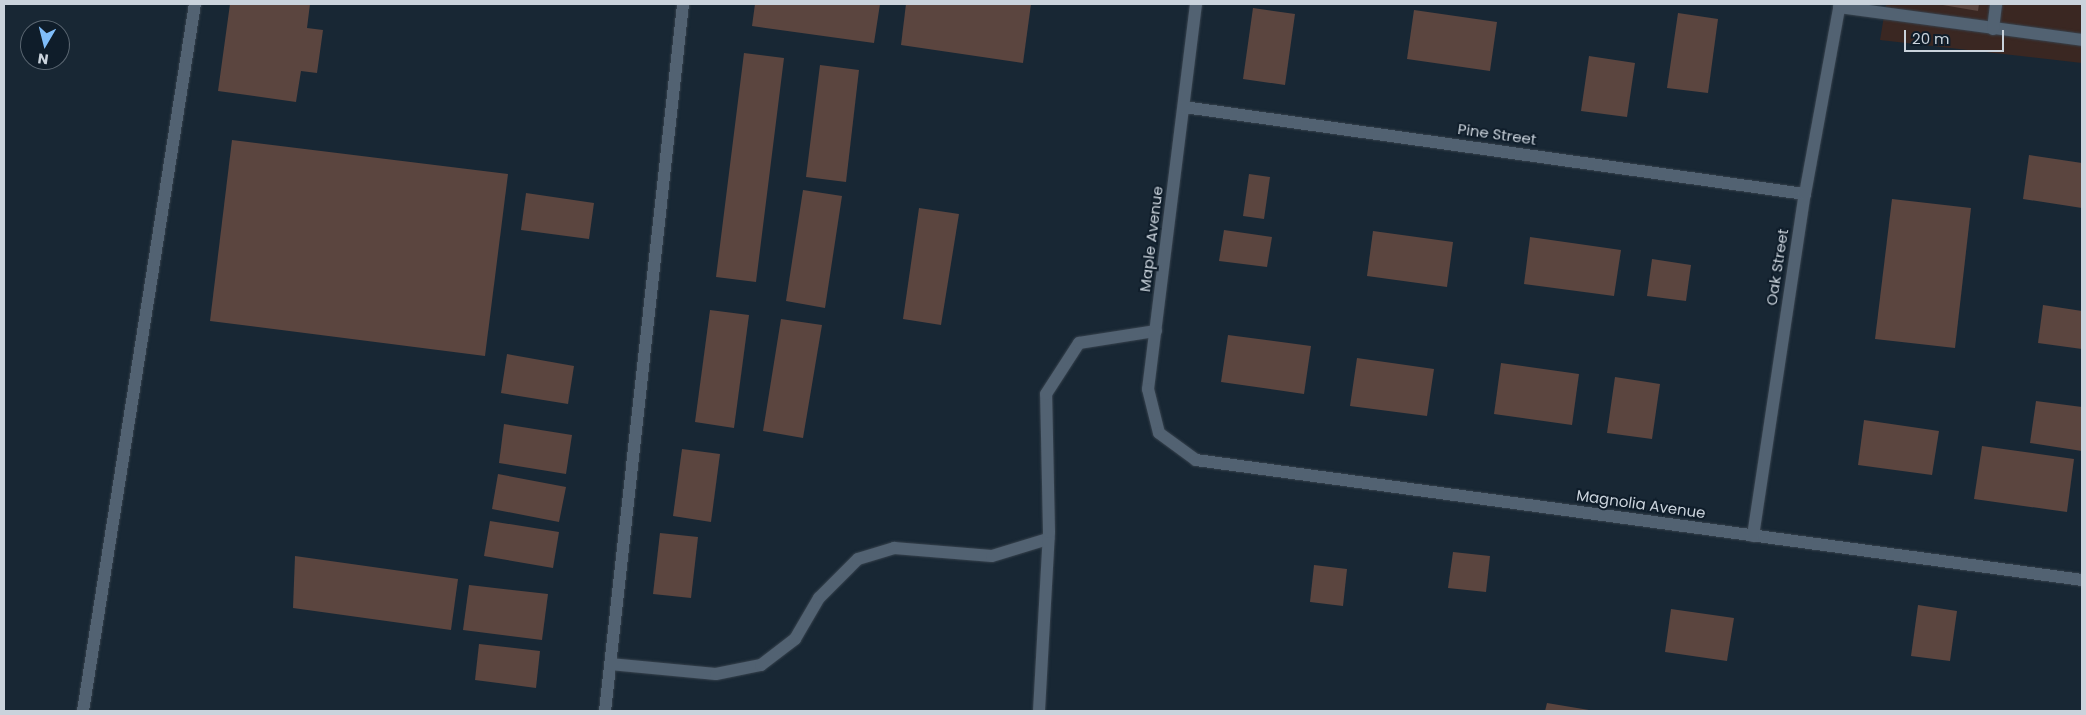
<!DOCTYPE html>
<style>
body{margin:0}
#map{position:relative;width:2086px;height:715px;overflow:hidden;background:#182734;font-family:Poppins,sans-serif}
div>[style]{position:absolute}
.commercial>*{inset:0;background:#3a2722}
.building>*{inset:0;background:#5b453f}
.roads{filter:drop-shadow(0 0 1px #37424d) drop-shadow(0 0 1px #37424d)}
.lane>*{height:12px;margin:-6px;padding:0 6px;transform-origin:6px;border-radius:6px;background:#526272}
.street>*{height:12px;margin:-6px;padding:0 6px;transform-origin:6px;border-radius:6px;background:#526272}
span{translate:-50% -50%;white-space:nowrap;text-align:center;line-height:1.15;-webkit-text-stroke:4px #0f1d2a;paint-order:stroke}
.street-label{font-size:15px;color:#cad3dc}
.frame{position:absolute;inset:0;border:5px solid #cad3dc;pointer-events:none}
.north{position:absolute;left:20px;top:20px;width:50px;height:50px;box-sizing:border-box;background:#0f1d2a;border:1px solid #5a6671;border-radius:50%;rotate:188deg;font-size:14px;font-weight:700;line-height:20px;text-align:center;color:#cad3dc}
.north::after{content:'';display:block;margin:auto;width:18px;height:22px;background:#7fbdfa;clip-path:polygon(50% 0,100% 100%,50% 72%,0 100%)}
.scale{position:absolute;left:1904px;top:30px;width:100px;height:22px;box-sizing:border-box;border:2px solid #cad3dc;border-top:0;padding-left:6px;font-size:15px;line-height:18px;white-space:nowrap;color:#cad3dc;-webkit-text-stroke:4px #0f1d2a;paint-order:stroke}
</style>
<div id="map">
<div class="commercial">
<i style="clip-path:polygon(1886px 4px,2082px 4px,2082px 63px,1880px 40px)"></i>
</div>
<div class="building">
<i style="clip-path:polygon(230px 4px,310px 4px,307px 28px,323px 30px,317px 73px,301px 71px,296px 102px,218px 91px)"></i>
<i style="clip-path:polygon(755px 4px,880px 4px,874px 43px,752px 26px)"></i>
<i style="clip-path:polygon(906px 4px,1031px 4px,1023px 63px,901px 45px)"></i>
<i style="clip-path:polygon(1937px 4px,1979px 4px,1978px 11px)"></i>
<i style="clip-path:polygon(1253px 8px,1295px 14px,1285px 85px,1243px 79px)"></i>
<i style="clip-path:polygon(1414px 10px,1497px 22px,1490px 71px,1407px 59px)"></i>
<i style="clip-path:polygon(1678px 13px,1718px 19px,1708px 93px,1667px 88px)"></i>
<i style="clip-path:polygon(744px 53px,784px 58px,756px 282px,716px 277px)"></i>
<i style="clip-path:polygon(1589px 56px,1635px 63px,1627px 117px,1581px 111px)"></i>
<i style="clip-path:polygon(820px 65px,859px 70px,846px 182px,806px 177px)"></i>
<i style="clip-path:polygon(232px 140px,508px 174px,485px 356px,210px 321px)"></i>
<i style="clip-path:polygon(2029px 155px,2082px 163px,2082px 208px,2023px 199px)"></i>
<i style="clip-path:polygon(1249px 174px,1270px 177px,1264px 219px,1243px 216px)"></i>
<i style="clip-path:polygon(803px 190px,842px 196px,825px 308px,786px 301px)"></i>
<i style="clip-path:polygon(526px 193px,594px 203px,589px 239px,521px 230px)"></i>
<i style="clip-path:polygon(1892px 199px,1971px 208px,1955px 348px,1875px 339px)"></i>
<i style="clip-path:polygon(919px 208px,959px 214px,941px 325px,903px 319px)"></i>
<i style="clip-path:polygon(1224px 230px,1272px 237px,1267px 267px,1219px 261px)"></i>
<i style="clip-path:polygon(1373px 231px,1453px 242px,1447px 287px,1367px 276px)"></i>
<i style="clip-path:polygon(1530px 237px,1621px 250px,1614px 296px,1524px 284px)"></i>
<i style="clip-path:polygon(1652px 259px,1691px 265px,1686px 301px,1647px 296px)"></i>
<i style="clip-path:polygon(2043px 305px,2082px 311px,2082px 349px,2038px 343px)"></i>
<i style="clip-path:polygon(710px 310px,749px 315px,734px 428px,695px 422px)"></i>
<i style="clip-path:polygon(781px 319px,822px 325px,803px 438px,763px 431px)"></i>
<i style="clip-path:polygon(1228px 335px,1311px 346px,1304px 394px,1221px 382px)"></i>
<i style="clip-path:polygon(507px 354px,574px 366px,568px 404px,501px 393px)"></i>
<i style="clip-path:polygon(1357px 358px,1434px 369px,1427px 416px,1350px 406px)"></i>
<i style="clip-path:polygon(1501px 363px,1579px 374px,1572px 425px,1494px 414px)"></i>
<i style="clip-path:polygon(1615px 377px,1660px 384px,1652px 439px,1607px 433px)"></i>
<i style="clip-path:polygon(2036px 401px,2082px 407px,2082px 451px,2030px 443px)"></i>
<i style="clip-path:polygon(1864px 420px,1939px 431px,1932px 475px,1858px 465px)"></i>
<i style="clip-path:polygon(504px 424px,572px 435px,566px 474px,499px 463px)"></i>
<i style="clip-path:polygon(1982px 446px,2074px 459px,2067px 512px,1974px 499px)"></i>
<i style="clip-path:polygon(682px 449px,720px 454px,711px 522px,673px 516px)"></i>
<i style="clip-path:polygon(498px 474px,566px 487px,559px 522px,492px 509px)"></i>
<i style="clip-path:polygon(490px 521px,559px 532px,553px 568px,484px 556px)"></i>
<i style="clip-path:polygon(660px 533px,698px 537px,691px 598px,653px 594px)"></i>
<i style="clip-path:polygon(1453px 552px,1490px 556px,1486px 592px,1448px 588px)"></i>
<i style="clip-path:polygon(295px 556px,458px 579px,451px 630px,293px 608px)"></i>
<i style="clip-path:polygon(1314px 565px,1347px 569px,1343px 606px,1310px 602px)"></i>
<i style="clip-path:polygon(469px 585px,548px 594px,542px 640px,463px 630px)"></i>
<i style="clip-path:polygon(1918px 605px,1957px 611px,1950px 661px,1911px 656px)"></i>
<i style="clip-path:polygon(1671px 609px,1734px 618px,1727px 661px,1665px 652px)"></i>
<i style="clip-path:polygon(479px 644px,540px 651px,536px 688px,475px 680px)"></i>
<i style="clip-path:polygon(1547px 703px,1589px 710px,1589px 711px,1545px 711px)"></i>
</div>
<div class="roads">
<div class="lane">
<i style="left:1839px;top:7px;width:245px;rotate:7.7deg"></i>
<i style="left:1993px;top:29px;width:25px;rotate:-83deg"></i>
<i style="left:610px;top:664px;width:106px;rotate:5.4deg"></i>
<i style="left:716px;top:674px;width:46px;rotate:-11.3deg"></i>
<i style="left:761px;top:665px;width:43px;rotate:-37.4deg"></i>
<i style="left:795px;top:639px;width:48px;rotate:-59.7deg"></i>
<i style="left:819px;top:598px;width:55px;rotate:-45deg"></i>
<i style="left:858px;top:559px;width:38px;rotate:-17deg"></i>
<i style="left:894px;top:548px;width:98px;rotate:4.7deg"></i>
<i style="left:992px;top:556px;width:59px;rotate:-16.9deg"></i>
<i style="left:83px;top:711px;width:716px;rotate:-81deg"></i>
<i style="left:605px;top:711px;width:711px;rotate:-83.7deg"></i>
<i style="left:1039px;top:711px;width:179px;rotate:-86.8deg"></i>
<i style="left:1049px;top:532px;width:138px;rotate:-91.2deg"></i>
<i style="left:1046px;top:394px;width:61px;rotate:-57.1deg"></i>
<i style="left:1079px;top:343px;width:78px;rotate:-8.9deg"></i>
</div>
<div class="street">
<i style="left:1196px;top:4px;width:388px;rotate:97.1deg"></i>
<i style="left:1148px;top:389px;width:45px;rotate:76deg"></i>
<i style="left:1159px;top:433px;width:46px;rotate:36.1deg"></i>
<i style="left:1196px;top:460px;width:894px;rotate:7.71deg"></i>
<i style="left:1184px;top:107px;width:627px;rotate:7.98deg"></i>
<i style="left:1753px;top:536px;width:346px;rotate:-81.4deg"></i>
<i style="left:1805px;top:194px;width:193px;rotate:-79.6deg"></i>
</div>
</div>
<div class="street-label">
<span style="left:1497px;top:134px;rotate:8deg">Pine Street</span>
<span style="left:1151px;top:239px;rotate:-83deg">Maple Avenue</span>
<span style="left:1777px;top:267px;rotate:-81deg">Oak Street</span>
<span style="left:1641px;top:504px;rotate:8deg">Magnolia Avenue</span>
</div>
<div class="frame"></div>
<div class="north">N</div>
<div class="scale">20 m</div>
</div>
